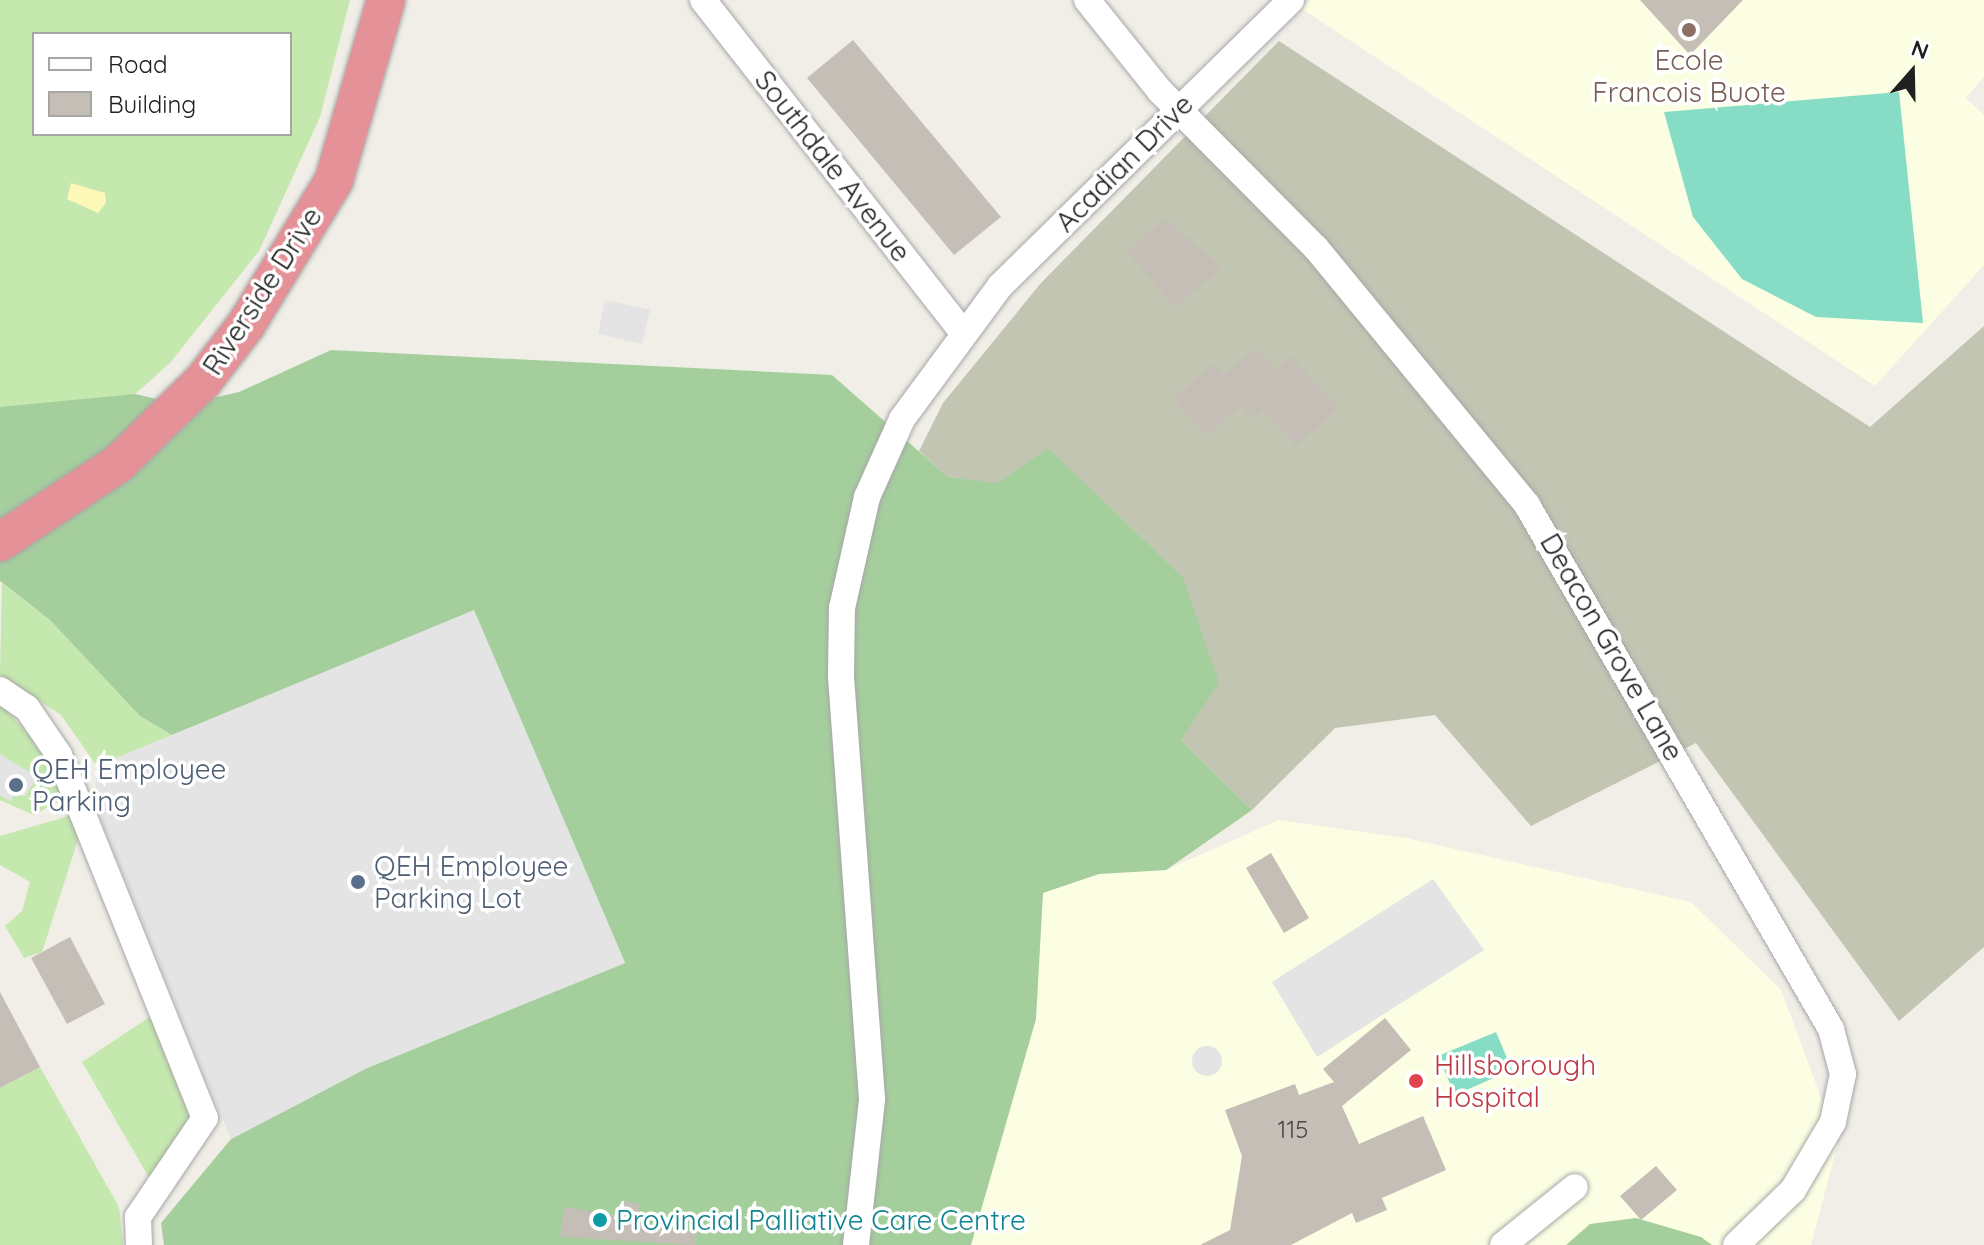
<!DOCTYPE html>
<style>
body{margin:0}
#map{position:relative;width:1984px;height:1245px;overflow:hidden;background:#f0eee7;font-family:Quicksand,sans-serif}
div>[style]{position:absolute}
.education>*{inset:0;background:#fbfee2}
.construction>*{inset:0;background:#c2c5b2}
.grass>*{inset:0;background:#c4e8ae}
.forest>*{inset:0;background:#a5ce9d}
.sand>*{inset:0;background:#fdf7b8}
.pitch>*{inset:0;background:#87dcc5}
.parking>*{inset:0;background:#e4e4e4}
.round{border-radius:50%}
.building>*{inset:0;background:#c5beb6}
.roads{filter:drop-shadow(0 0 2px #a7a7a7) drop-shadow(0 0 2px #a7a7a7)}
.minor>*{height:26px;margin:-13px;padding:0 13px;transform-origin:13px;border-radius:13px;background:#fff}
.highway>*{height:38px;margin:-19px;padding:0 19px;transform-origin:19px;border-radius:19px;background:#e49197}
.dots>*{width:22px;height:22px;translate:-50% -50%;box-sizing:border-box;border:4px solid #fff;border-radius:50%}
span{translate:-50% -50%;white-space:nowrap;text-align:center;line-height:1.15;-webkit-text-stroke:7px #fff;paint-order:stroke}
.number-label{font-size:24px;color:#494846}
.number-label span{-webkit-text-stroke-width:0}
.education-label{font-size:28px;color:#785e54}
.street-label{font-size:28px;color:#202020}
.service-label{font-size:28px;color:#4e5e75}
.left{translate:0 -50%;text-align:left}
.health-label{font-size:28px;color:#be3a42}
.culture-label{font-size:28px;color:#0d838f}
.legend{position:absolute;left:32px;top:32px;width:260px;height:104px;box-sizing:border-box;background:#fff;border:2px solid #a6a6a6;margin:0;padding:10px 14px;list-style:none;font-size:24px;color:#202020}
.legend li{display:flex;align-items:center;gap:16px;height:40px}
.legend b{width:40px;border:2px solid #a6a6a6}
.north{position:absolute;left:1872px;top:32px;width:80px;height:80px;-webkit-text-stroke:6px #fff;paint-order:stroke;rotate:20deg;font-size:22px;font-weight:700;line-height:32px;text-align:center;color:#202020}
.north::after{content:'';display:block;margin:auto;width:28px;height:36px;background:#202020;clip-path:polygon(50% 0,100% 100%,50% 72%,0 100%)}
</style>
<div id="map">
<div class="education">
<i style="clip-path:polygon(1310px 0,1984px 0,1984px 77px,1966px 98px,1984px 115px,1984px 265px,1875px 386px,1302px 9px)"></i>
<i style="clip-path:polygon(1279px 820px,1406px 838px,1691px 902px,1781px 990px,1838px 1143px,1811px 1245px,971px 1245px,1036px 1019px,1043px 892px,1099px 874px,1166px 870px)"></i>
</div>
<div class="construction">
<i style="clip-path:polygon(1279px 41px,1870px 427px,1984px 326px,1984px 947px,1899px 1021px,1696px 743px,1531px 826px,1435px 715px,1335px 728px,1252px 810px,1181px 740px,1183px 577px,1048px 449px,998px 484px,948px 477px,919px 451px,943px 403px,1041px 283px)"></i>
</div>
<div class="grass">
<i style="clip-path:polygon(evenodd,0 0,350px 0,320px 117px,259px 251px,170px 363px,37px 481px,0 500px,0 0,34px 34px,290px 34px,290px 134px,34px 134px,34px 34px)"></i>
<i style="clip-path:polygon(2px 583px,50px 620px,140px 716px,172px 735px,97px 766px,61px 715px,0 675px)"></i>
<i style="clip-path:polygon(0 703px,50px 758px,64px 798px,34px 815px,0 800px)"></i>
<i style="clip-path:polygon(72px 815px,82px 827px,42px 952px,24px 958px,5px 926px,22px 911px,30px 882px,0 865px,0 836px)"></i>
<i style="clip-path:polygon(157px 1012px,198px 1114px,151px 1181px,82px 1062px)"></i>
<i style="clip-path:polygon(40px 1067px,119px 1207px,123px 1245px,0 1245px,0 1088px)"></i>
</div>
<div class="forest">
<i style="clip-path:polygon(331px 350px,832px 375px,948px 477px,998px 483px,1048px 448px,1183px 577px,1219px 683px,1181px 740px,1252px 810px,1166px 870px,1099px 874px,1043px 893px,1036px 1019px,971px 1245px,164px 1245px,161px 1223px,231px 1139px,367px 1068px,625px 963px,474px 611px,172px 735px,140px 716px,50px 620px,0 581px,0 407px,135px 394px,183px 405px,239px 392px)"></i>
<i style="clip-path:polygon(1636px 1218px,1701px 1237px,1712px 1245px,1566px 1245px,1590px 1224px)"></i>
</div>
<div class="sand">
<i style="clip-path:polygon(71px 183px,105px 193px,106px 203px,98px 213px,67px 199px)"></i>
</div>
<div class="pitch">
<i style="clip-path:polygon(1899px 92px,1923px 323px,1816px 317px,1742px 279px,1693px 217px,1664px 112px)"></i>
<i style="clip-path:polygon(1496px 1032px,1512px 1070px,1455px 1095px,1438px 1056px)"></i>
</div>
<div class="parking">
<i style="clip-path:polygon(605px 300px,650px 310px,642px 344px,598px 334px)"></i>
<i style="clip-path:polygon(474px 610px,625px 963px,367px 1068px,231px 1139px,94px 802px,97px 766px)"></i>
<i style="clip-path:polygon(0 754px,37px 777px,25px 797px,15px 793px,11px 802px,0 795px)"></i>
<i style="clip-path:polygon(1433px 879px,1484px 950px,1317px 1057px,1272px 982px)"></i>
<i class="round" style="left:1192px;top:1046px;width:30px;height:30px"></i>
</div>
<div class="building">
<i style="clip-path:polygon(1640px 0,1743px 0,1690px 55px)"></i>
<i style="clip-path:polygon(853px 40px,1001px 217px,954px 255px,807px 78px)"></i>
<i style="clip-path:polygon(1166px 218px,1221px 268px,1176px 308px,1127px 252px)"></i>
<i style="clip-path:polygon(1256px 347px,1276px 370px,1291px 356px,1338px 408px,1296px 446px,1263px 409px,1252px 419px,1241px 406px,1207px 436px,1174px 399px,1214px 363px,1224px 375px)"></i>
<i style="clip-path:polygon(1271px 853px,1309px 918px,1284px 933px,1246px 868px)"></i>
<i style="clip-path:polygon(70px 937px,105px 1004px,67px 1024px,31px 958px)"></i>
<i style="clip-path:polygon(0 992px,40px 1067px,0 1088px)"></i>
<i style="clip-path:polygon(1385px 1018px,1411px 1050px,1342px 1106px,1359px 1144px,1423px 1116px,1446px 1170px,1382px 1198px,1387px 1210px,1356px 1223px,1352px 1213px,1291px 1245px,1200px 1245px,1230px 1230px,1242px 1156px,1225px 1110px,1295px 1084px,1299px 1095px,1334px 1082px,1323px 1069px)"></i>
<i style="clip-path:polygon(1656px 1166px,1677px 1190px,1641px 1220px,1620px 1196px)"></i>
<i style="clip-path:polygon(622px 1201px,640px 1204px,637px 1224px,697px 1233px,695px 1245px,560px 1237px,564px 1207px,620px 1216px)"></i>
</div>
<div class="roads">
<div class="minor">
<i style="left:703px;top:0;width:422px;rotate:52deg"></i>
<i style="left:1087px;top:0;width:117px;rotate:51.3deg"></i>
<i style="left:1160px;top:91px;width:221px;rotate:45.2deg"></i>
<i style="left:1316px;top:248px;width:333px;rotate:50.6deg"></i>
<i style="left:1527px;top:505px;width:606px;rotate:59.88deg"></i>
<i style="left:1831px;top:1029px;width:47px;rotate:75.1deg"></i>
<i style="left:1843px;top:1074px;width:49px;rotate:101.8deg"></i>
<i style="left:1833px;top:1122px;width:79px;rotate:120.5deg"></i>
<i style="left:1793px;top:1190px;width:79px;rotate:136deg"></i>
<i style="left:0;top:690px;width:32px;rotate:34deg"></i>
<i style="left:27px;top:708px;width:57px;rotate:55.8deg"></i>
<i style="left:59px;top:755px;width:391px;rotate:68.1deg"></i>
<i style="left:205px;top:1118px;width:120px;rotate:124.1deg"></i>
<i style="left:138px;top:1217px;width:28px;rotate:88deg"></i>
<i style="left:856px;top:1245px;width:147px;rotate:-83.7deg"></i>
<i style="left:872px;top:1099px;width:424px;rotate:-94.2deg"></i>
<i style="left:841px;top:676px;width:68px;rotate:-89.2deg"></i>
<i style="left:842px;top:608px;width:114px;rotate:-77.3deg"></i>
<i style="left:867px;top:497px;width:85px;rotate:-65.8deg"></i>
<i style="left:902px;top:419px;width:165px;rotate:-53.6deg"></i>
<i style="left:1000px;top:286px;width:408px;rotate:-44.5deg"></i>
<i style="left:1503px;top:1245px;width:92px;rotate:-38.9deg"></i>
</div>
<div class="highway">
<i style="left:0;top:542px;width:141px;rotate:-33.5deg"></i>
<i style="left:118px;top:464px;width:119px;rotate:-44.3deg"></i>
<i style="left:203px;top:381px;width:71px;rotate:-52.5deg"></i>
<i style="left:246px;top:325px;width:170px;rotate:-58.7deg"></i>
<i style="left:334px;top:180px;width:187px;rotate:-73.9deg"></i>
</div>
</div>
<div class="dots">
<i style="left:1689px;top:30px;background:#8d6e63"></i>
<i style="left:16px;top:785px;background:#5c6f8a"></i>
<i style="left:358px;top:882px;background:#5c6f8a"></i>
<i style="left:1416px;top:1081px;background:#e0444e"></i>
<i style="left:600px;top:1220px;background:#0f9aa8"></i>
</div>
<div class="number-label">
<span style="left:1293px;top:1130px">115</span>
</div>
<div class="education-label">
<span style="left:1689px;top:76px">Ecole<br>Francois Buote</span>
</div>
<div class="street-label">
<span style="left:1124px;top:163px;rotate:-45deg">Acadian Drive</span>
<span style="left:833px;top:166px;rotate:52deg">Southdale Avenue</span>
<span style="left:262px;top:291px;rotate:-57deg">Riverside Drive</span>
<span style="left:1612px;top:647px;rotate:60deg">Deacon Grove Lane</span>
</div>
<div class="service-label">
<span class="left" style="left:32px;top:785px">QEH Employee<br>Parking</span>
<span class="left" style="left:374px;top:882px">QEH Employee<br>Parking Lot</span>
</div>
<div class="health-label">
<span class="left" style="left:1434px;top:1081px">Hillsborough<br>Hospital</span>
</div>
<div class="culture-label">
<span class="left" style="left:616px;top:1220px">Provincial Palliative Care Centre</span>
</div>
<ul class="legend">
<li><b style="height:10px;background:#fff"></b>Road</li>
<li><b style="height:22px;background:#c5beb6"></b>Building</li>
</ul>
<div class="north">N</div>
</div>
